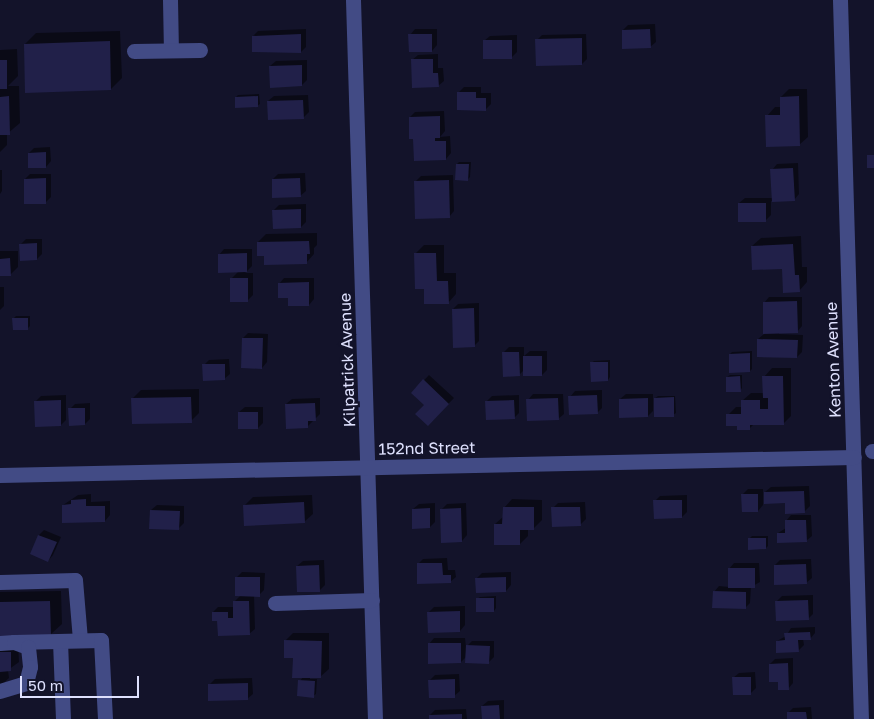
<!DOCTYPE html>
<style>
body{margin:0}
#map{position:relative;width:874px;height:719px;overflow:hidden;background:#13132a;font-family:"Golos Text",sans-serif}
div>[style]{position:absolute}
.shadow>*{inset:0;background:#0007}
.building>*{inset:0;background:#212049}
.minor>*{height:15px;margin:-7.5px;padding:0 7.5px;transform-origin:7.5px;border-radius:7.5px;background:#424b85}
span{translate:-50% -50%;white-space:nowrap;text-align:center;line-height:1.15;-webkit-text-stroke:4.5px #13132a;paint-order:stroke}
.street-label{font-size:16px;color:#dee0fd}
.scale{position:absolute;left:20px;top:676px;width:119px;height:22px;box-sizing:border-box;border:2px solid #dee0fd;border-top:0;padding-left:6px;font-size:15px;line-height:18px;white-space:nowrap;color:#dee0fd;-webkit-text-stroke:4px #13132a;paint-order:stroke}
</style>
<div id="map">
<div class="shadow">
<i style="clip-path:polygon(655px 24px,656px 42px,650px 47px,623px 30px,628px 25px)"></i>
<i style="clip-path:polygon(306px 29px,306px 47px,301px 52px,253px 36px,258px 31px)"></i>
<i style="clip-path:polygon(415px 29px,437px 29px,437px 45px,432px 51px,410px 35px)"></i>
<i style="clip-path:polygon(120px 31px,122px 78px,111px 89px,25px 44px,36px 33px)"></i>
<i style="clip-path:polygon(586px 34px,587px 59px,582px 64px,537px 40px,542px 35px)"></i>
<i style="clip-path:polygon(517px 35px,517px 52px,512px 57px,484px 41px,490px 36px)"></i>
<i style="clip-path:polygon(17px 49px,18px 76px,8px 86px,19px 86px,20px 123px,7px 134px,7px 145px,0 152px,0 50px)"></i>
<i style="clip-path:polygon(438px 54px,438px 68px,443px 68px,444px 81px,438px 86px,412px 60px,418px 55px)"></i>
<i style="clip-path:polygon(307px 60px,307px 80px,302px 85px,270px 66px,276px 61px)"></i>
<i style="clip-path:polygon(464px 87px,481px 87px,481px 93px,491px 93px,491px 104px,486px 109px,459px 92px)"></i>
<i style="clip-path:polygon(789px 89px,807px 89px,808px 137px,799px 145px,767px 116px,775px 107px,781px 107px,781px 97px)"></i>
<i style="clip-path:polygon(259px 94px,260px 104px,257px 106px,236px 97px,238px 95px)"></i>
<i style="clip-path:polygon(308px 95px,309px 112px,303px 118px,268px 101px,274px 96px)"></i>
<i style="clip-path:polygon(444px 111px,445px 131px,440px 137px,450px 136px,451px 153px,446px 159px,414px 138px,410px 117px,415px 112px)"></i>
<i style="clip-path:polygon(50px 147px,51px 161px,46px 167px,29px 153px,34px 148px)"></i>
<i style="clip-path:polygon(459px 162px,471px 162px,470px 177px,468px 179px,457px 164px)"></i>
<i style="clip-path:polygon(798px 163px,799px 194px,794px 200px,771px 201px,771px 215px,765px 221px,739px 203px,745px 198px,773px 198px,772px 170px,777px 164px)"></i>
<i style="clip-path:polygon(0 170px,2px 170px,2px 191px,0 194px)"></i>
<i style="clip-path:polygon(305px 173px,306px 191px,300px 196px,273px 179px,278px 174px)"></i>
<i style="clip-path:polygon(30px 174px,51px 174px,51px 197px,45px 203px,25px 179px)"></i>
<i style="clip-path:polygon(453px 175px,454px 211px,449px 217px,415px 182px,421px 176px)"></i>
<i style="clip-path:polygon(306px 204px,306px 222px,301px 227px,274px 210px,279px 205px)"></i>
<i style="clip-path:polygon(317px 233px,317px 245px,314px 248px,314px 254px,306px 263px,265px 254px,258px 242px,266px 234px)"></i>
<i style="clip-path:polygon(801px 236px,802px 267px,807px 267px,807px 282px,799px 291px,783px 268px,752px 246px,761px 238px)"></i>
<i style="clip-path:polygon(26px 239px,42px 239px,42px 254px,37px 259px,21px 244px)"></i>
<i style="clip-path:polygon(424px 245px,444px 245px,444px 273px,456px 273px,456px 294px,448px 303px,425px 287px,416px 253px)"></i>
<i style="clip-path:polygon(224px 249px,252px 249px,252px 266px,245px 273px,253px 273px,253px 295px,248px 300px,231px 279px,239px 271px,219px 255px)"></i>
<i style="clip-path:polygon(0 251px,18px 251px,18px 267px,10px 275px,0 275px)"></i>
<i style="clip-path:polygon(284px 278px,314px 278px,314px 299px,309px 305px,289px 296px,279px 284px)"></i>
<i style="clip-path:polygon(0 287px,4px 287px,4px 306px,0 310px)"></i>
<i style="clip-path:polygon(769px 297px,802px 297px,802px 326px,797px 332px,779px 332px,779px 334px,803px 335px,802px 352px,797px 357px,758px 339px,764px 334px,764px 303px)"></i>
<i style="clip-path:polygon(479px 303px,479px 341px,474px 346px,453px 309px,458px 304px)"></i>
<i style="clip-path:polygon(16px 316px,30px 316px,30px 326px,28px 328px,13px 319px)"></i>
<i style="clip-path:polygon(248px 333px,268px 334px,267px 362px,262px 368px,243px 338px)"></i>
<i style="clip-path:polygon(509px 347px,524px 347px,524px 356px,530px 351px,547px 351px,547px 370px,542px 375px,524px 370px,519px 375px,504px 352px)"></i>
<i style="clip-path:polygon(752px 351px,752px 369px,750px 371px,730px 354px,732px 352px)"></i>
<i style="clip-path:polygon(229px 359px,230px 374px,224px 379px,204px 365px,209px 360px)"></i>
<i style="clip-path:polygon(610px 360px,610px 377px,608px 380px,591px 363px,594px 361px)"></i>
<i style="clip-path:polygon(772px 368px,791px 368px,791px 416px,783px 424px,754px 424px,750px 428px,738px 424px,728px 415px,736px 407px,742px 407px,742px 401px,751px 393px,764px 393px,764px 377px)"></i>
<i style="clip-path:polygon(429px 375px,454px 398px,428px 425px,425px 405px,412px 393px)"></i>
<i style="clip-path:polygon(730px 375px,742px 375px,742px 388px,740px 391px,727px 377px)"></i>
<i style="clip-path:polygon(199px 389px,199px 413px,191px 421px,133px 398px,141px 390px)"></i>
<i style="clip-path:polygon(602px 390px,602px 408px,597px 413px,570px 397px,575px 391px)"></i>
<i style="clip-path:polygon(533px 394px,563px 394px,564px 414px,558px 419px,528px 400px)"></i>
<i style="clip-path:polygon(626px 394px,653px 394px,653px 411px,648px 416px,620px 399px)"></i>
<i style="clip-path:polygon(66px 395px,66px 420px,61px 425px,36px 401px,41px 396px)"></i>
<i style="clip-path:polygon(519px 395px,519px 413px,514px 418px,487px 401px,492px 396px)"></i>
<i style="clip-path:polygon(658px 396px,675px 396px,676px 413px,673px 415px,655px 398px)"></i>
<i style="clip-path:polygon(320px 398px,320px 414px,307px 427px,286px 404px,292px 399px)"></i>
<i style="clip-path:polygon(90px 403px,90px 419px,85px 424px,70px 409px,75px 404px)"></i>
<i style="clip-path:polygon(245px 407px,263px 407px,263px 423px,258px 428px,239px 412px)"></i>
<i style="clip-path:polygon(809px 486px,810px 506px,804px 512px,765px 492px,771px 487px)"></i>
<i style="clip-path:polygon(748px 489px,763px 489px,763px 505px,758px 511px,743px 494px)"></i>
<i style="clip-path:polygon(91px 494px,91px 502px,110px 501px,110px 515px,105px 521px,63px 505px,78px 495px)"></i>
<i style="clip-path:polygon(312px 495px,313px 514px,304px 522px,245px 505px,253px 497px)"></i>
<i style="clip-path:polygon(687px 495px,687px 512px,682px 517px,655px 501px,660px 496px)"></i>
<i style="clip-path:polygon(512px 499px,542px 500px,542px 520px,533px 529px,528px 528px,528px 536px,520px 544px,495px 524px,504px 516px,504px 508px)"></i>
<i style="clip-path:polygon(585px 502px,586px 519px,580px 525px,553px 508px,558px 503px)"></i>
<i style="clip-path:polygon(435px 503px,435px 522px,430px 527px,413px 509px,419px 504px)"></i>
<i style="clip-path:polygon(466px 503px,467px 535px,462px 541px,442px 509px,447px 504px)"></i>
<i style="clip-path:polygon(157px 505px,184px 506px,184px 523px,179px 528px,151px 510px)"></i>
<i style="clip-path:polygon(791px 515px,811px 515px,812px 536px,806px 541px,778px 533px,786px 528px,786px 521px)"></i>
<i style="clip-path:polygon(44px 530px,61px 537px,53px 555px,48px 561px,39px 535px)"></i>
<i style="clip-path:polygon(752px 536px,768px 536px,768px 546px,766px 548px,749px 539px)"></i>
<i style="clip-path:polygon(447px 558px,448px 570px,455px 570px,456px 577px,450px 582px,418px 564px,423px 559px)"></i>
<i style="clip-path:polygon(811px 559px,812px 578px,806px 583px,775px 565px,780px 560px)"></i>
<i style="clip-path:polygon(324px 560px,325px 585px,320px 590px,297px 566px,303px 561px)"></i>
<i style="clip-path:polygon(734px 563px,759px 563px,760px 582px,751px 587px,750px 603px,745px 608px,714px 592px,719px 586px,729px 587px,729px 569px)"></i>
<i style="clip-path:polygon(242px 572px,265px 573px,264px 590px,259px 595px,254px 595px,255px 629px,249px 634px,213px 612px,218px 607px,234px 607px,234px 602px,241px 595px,236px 578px)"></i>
<i style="clip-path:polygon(511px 572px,511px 585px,506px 591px,477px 578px,482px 573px)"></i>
<i style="clip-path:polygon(61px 591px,62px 624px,51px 634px,0 636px,0 592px)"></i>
<i style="clip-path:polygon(813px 595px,813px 614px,808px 619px,777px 601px,782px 596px)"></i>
<i style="clip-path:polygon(496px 596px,496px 608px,494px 611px,477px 599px,480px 597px)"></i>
<i style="clip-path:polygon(465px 606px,465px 625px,460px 631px,428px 613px,434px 607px)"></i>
<i style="clip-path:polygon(815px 627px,815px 633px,810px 639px,803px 639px,804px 645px,798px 651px,777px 641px,786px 636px,791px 628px)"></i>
<i style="clip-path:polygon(293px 633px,329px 633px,329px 669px,320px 677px,310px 677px,310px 679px,317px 679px,316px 694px,313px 696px,300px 681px,303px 677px,285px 641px)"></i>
<i style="clip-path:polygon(434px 638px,465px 638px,466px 647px,472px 641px,494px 641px,494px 657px,488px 663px,467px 656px,461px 662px,429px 644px)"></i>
<i style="clip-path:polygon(18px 644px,19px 662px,8px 670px,9px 678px,0 686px,0 645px)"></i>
<i style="clip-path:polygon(793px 658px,793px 683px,788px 689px,779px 681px,770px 664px,775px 659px)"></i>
<i style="clip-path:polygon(755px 672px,756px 688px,751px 693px,733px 678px,739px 673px)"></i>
<i style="clip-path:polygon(459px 674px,460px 691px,454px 696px,430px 680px,435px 675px)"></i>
<i style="clip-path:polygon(252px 678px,253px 694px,247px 699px,209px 685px,215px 679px)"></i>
<i style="clip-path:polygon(504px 700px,504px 719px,483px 719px,482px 706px,488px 701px)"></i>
<i style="clip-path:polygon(811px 707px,812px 719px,788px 719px,788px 713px,793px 708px)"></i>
<i style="clip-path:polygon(466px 709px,467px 719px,430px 719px,430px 715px,435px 710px)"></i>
</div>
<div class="building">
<i style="clip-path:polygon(650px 29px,651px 48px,622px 49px,622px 30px)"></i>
<i style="clip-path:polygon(301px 34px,301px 53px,252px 52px,252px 36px)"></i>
<i style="clip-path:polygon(408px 34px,432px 34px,432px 52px,409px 52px)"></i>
<i style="clip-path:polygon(582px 38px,582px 65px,536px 66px,535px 39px)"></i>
<i style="clip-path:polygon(483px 40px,512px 40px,512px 59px,483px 59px)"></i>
<i style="clip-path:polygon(110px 41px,111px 90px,25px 93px,24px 44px)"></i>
<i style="clip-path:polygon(411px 59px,433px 59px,433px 73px,438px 73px,439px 87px,412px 88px)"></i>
<i style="clip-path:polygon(0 60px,7px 60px,7px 89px,0 89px)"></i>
<i style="clip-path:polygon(302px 65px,302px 86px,270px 88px,269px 66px)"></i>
<i style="clip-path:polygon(457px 92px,476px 92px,476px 98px,486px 98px,486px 111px,457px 110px)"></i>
<i style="clip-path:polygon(9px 96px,10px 135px,0 135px,0 97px)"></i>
<i style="clip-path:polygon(258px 96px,258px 107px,235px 108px,235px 97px)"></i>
<i style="clip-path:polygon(799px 96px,800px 146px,766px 147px,765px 115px,780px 115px,780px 97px)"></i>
<i style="clip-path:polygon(303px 100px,304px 119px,268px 120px,267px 101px)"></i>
<i style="clip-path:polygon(440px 116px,440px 138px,435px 138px,435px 141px,446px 141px,446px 160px,414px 161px,413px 139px,409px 139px,409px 117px)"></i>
<i style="clip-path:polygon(46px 152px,46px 168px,28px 168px,28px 153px)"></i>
<i style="clip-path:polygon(867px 155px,874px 155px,874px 168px,867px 168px)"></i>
<i style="clip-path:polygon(456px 164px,469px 164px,468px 181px,455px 180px)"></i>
<i style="clip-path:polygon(793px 168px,795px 201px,772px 202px,770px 169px)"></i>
<i style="clip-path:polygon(46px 178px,46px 204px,24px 204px,24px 179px)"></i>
<i style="clip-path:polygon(300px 178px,301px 197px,272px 198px,272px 179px)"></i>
<i style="clip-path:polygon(449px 180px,450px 218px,415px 219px,414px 181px)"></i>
<i style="clip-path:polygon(738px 203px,766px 203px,766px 222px,738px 222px)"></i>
<i style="clip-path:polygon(301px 209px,301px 228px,273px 229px,272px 210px)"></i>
<i style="clip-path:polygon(309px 241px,310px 254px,307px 254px,307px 264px,264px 265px,264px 256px,257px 256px,257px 242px)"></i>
<i style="clip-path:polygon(37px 243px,37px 260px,20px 261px,19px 244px)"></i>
<i style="clip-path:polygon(793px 244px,795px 275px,799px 275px,800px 292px,783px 293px,782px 269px,752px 270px,751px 246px)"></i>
<i style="clip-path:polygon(247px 253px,247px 272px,218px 273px,218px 254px)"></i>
<i style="clip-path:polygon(414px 253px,436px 253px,437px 281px,448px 281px,449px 304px,424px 304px,424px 289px,415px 289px)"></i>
<i style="clip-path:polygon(10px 258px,11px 276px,0 276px,0 259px)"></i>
<i style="clip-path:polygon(230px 278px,248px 278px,248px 302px,230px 302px)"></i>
<i style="clip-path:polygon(309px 282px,309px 306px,288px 306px,288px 298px,278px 298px,278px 283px)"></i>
<i style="clip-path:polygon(797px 301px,798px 333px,763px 334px,763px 302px)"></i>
<i style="clip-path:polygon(474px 308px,475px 347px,453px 348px,452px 309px)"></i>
<i style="clip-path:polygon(12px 318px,28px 318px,28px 330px,13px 330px)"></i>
<i style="clip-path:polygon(242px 338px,263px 338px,262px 369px,241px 368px)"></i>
<i style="clip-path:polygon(757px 339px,798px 340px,797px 358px,757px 357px)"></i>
<i style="clip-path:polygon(502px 352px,519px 352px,520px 376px,503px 377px)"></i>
<i style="clip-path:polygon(750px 353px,750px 372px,729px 373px,729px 354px)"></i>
<i style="clip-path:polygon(523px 356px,542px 356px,542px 376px,523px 376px)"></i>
<i style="clip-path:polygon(590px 362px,608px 362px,608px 381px,591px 382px)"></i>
<i style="clip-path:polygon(202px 364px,225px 364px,225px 380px,203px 381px)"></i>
<i style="clip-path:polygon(740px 376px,741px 392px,726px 392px,726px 377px)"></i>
<i style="clip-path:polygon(762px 376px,783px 376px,784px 425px,750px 425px,750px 430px,737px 430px,737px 426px,726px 426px,726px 414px,741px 414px,741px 400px,760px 400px,760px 409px,768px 409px,768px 398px,763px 398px)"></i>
<i style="clip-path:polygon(423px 379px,449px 404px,428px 426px,415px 414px,424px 405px,411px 393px)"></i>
<i style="clip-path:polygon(597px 395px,598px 414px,569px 415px,568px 396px)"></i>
<i style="clip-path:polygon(191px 397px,192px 423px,132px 424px,131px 398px)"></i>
<i style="clip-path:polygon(674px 397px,674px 417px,654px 417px,654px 398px)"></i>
<i style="clip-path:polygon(558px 398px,559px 420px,527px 421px,526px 399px)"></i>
<i style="clip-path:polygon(648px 398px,648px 417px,619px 418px,619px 399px)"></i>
<i style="clip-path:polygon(61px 400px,61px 426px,35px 427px,34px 401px)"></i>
<i style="clip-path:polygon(514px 400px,515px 419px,486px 420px,485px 401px)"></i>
<i style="clip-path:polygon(315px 403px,316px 421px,308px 421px,308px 428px,286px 429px,285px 404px)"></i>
<i style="clip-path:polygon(68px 408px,85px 408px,85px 425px,69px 426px)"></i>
<i style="clip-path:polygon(238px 412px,258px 412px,258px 429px,238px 429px)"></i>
<i style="clip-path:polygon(804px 491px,805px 513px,785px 514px,785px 503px,764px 504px,764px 492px)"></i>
<i style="clip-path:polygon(741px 494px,758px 494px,758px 512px,742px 512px)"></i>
<i style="clip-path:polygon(86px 499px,86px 506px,105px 506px,105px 522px,62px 523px,62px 505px,71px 504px,71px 500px)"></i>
<i style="clip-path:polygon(653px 500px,682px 500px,682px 518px,654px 519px)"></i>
<i style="clip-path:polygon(304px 502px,305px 523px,244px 526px,243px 505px)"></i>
<i style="clip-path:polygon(503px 507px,534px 507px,534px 530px,520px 530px,520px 545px,494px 545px,494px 524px,502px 524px)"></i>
<i style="clip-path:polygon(551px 507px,580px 507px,581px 526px,552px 527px)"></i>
<i style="clip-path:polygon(430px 508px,430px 528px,412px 529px,412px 509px)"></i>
<i style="clip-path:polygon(461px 508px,462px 542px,441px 543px,440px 509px)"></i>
<i style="clip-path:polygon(150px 510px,180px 511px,179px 530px,149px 529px)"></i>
<i style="clip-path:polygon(785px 520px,806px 520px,807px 542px,777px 543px,777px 533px,785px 533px)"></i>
<i style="clip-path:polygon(38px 535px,57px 542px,48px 562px,30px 554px)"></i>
<i style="clip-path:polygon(748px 538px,766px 538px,766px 549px,748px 550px)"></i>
<i style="clip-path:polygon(417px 563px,442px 563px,443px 575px,451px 575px,451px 583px,417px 584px)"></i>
<i style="clip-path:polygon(806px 564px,807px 584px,774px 585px,774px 565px)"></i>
<i style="clip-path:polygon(319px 565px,320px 592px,297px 592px,296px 566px)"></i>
<i style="clip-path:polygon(728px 568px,755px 568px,755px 588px,728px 588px)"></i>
<i style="clip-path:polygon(235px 577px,260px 577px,260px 597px,235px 596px)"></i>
<i style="clip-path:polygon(506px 577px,506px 592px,476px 593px,475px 578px)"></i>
<i style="clip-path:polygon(713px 591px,746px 592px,746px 609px,712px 608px)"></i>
<i style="clip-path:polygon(476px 598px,494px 598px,494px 612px,476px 612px)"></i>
<i style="clip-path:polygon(808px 600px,809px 620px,776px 621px,775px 601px)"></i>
<i style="clip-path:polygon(50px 601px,51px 636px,0 637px,0 602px)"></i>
<i style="clip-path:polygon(233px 601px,249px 601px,250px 635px,218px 636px,217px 621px,212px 621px,212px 612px,228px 612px,228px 618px,233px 618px)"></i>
<i style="clip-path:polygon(460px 611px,460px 632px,428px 633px,427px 612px)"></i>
<i style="clip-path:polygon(810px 632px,811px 640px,798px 640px,799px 652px,776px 653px,776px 641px,785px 640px,784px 633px)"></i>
<i style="clip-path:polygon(284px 640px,322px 641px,321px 678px,292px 678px,293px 658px,284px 658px)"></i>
<i style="clip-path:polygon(428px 643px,461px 643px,461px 663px,428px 664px)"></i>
<i style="clip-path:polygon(466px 645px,490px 646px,489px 664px,465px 663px)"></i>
<i style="clip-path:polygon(0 652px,11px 652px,11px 671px,0 672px)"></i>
<i style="clip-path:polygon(788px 663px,789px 690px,778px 690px,778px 682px,769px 682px,769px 664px)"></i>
<i style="clip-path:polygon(732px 677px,751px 677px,751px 695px,733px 695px)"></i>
<i style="clip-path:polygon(455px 679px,455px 698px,429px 698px,428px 680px)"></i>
<i style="clip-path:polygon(298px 680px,315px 681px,314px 698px,297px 696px)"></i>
<i style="clip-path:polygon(248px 683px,248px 700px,208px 701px,208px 684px)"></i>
<i style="clip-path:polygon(499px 705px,500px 719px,482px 719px,481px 706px)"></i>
<i style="clip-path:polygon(787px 712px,806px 712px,807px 719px,787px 719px)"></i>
<i style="clip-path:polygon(462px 714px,462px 719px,429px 719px,429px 715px)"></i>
</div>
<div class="minor">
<i style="left:170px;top:0;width:50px;rotate:88.9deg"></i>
<i style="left:353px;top:0;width:719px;rotate:88.25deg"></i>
<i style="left:840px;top:0;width:719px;rotate:88.33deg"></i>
<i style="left:134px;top:51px;width:66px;rotate:-0.9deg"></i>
<i style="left:872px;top:451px;width:2px"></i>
<i style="left:0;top:475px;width:854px;rotate:-1.21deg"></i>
<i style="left:0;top:582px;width:75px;rotate:-1.5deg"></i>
<i style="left:75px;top:580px;width:60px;rotate:85.2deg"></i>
<i style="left:275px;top:603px;width:97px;rotate:-1.8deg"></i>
<i style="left:60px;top:641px;width:78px;rotate:87.8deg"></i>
<i style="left:14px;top:642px;width:87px;rotate:-1.3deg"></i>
<i style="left:101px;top:640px;width:79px;rotate:87.1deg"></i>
<i style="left:0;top:643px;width:14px;rotate:-4deg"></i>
<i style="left:14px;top:642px;width:15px;rotate:20deg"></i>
<i style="left:28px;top:647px;width:20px;rotate:84deg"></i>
<i style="left:30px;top:667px;width:16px;rotate:104deg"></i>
<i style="left:26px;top:683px;width:27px;rotate:163deg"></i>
</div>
<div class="street-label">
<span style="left:347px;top:360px;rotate:-92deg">Kilpatrick Avenue</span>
<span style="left:833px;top:360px;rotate:-92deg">Kenton Avenue</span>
<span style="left:427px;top:448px;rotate:-1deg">152nd Street</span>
</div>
<div class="scale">50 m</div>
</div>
